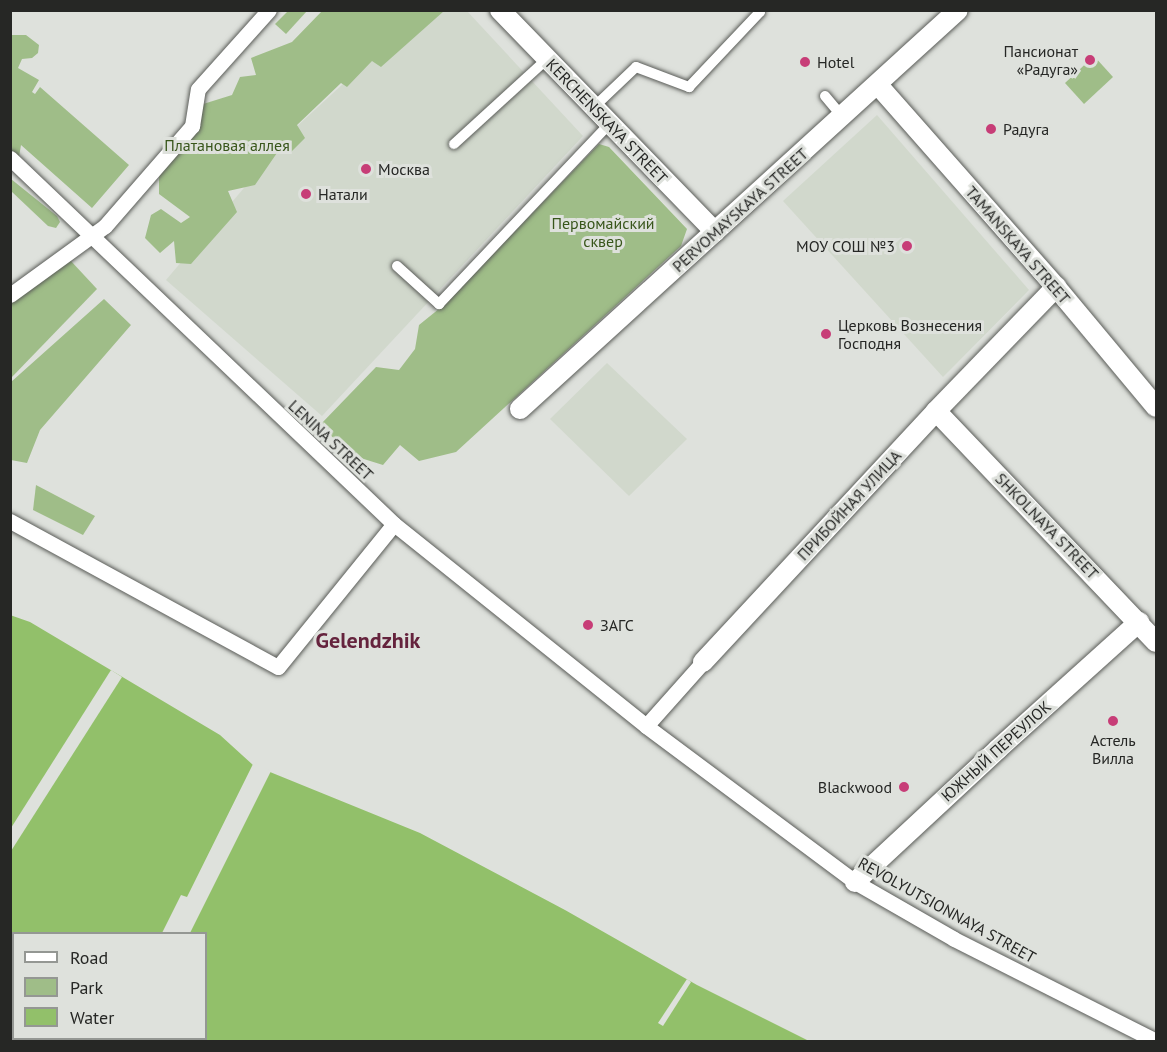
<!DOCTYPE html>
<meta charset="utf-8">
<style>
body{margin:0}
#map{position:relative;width:1167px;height:1052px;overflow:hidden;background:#dee1dc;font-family:"PT Sans",sans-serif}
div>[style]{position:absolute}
.built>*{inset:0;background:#d1d8cc}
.green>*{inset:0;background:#9fbd88}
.water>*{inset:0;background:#92c06a}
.pier>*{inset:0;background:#dee1dc}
.roads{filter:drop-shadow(0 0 2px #5a5c58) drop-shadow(0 0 2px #5a5c58)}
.service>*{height:10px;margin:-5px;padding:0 5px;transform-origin:5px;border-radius:5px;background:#fff}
.pedestrian>*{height:15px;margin:-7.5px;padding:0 7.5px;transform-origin:7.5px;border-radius:7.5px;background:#fff}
.minor>*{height:20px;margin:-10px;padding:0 10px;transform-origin:10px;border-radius:10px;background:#fff}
.dots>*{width:16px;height:16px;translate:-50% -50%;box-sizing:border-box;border:3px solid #dee1dc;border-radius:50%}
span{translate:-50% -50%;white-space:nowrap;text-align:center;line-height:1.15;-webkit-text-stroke:6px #dee1dc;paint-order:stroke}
.poi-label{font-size:16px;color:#262725}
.right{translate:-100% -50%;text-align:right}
.left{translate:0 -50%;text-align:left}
.street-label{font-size:16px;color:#262725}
.park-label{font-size:16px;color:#38561b}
.district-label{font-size:22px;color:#65233d;font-weight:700}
.frame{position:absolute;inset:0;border:12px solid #262725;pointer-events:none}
.legend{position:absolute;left:12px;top:932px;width:195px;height:108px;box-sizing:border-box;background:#dee1dc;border:2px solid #949793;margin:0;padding:8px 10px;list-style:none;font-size:18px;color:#262725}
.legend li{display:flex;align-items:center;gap:12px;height:30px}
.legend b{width:30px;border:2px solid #949793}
</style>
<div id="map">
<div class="built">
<i style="clip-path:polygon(422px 11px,467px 11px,583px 136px,322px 416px,166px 280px,293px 130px)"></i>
<i style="clip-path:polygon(877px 115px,1029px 290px,943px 377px,783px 201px)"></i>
<i style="clip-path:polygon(607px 363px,687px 439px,629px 496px,550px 419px)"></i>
</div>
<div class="green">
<i style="clip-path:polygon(288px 11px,307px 11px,286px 34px,275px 24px)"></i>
<i style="clip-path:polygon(322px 11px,444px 11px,381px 67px,372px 61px,347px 87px,341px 83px,297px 125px,305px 138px,290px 153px,279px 150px,255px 185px,228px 191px,237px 212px,191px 264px,176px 263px,174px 241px,160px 253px,145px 238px,151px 215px,161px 209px,181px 223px,190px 217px,159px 194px,159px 177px,183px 129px,200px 105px,232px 95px,240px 77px,256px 75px,251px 58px,292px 42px)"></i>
<i style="clip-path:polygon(11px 35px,26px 35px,39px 45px,38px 53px,32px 58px,22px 59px,18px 68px,39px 80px,32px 92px,35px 94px,40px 87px,129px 165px,92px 208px,21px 145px,19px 157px,11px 163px)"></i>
<i style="clip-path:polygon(1094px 56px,1113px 77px,1084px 104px,1065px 83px)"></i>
<i style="clip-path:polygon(599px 144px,609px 147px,687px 229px,681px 246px,456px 452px,419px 461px,400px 445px,383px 465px,351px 455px,320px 425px,376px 367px,399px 370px,415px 349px,419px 325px,445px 304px)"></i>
<i style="clip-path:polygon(11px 179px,57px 216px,60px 222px,56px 228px,48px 226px,11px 191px)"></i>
<i style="clip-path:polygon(70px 260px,97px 289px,11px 378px,10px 303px)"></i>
<i style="clip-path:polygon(104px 299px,131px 325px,40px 430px,27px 463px,11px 460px,11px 382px)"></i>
<i style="clip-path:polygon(36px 485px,95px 516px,83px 535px,33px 510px)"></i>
</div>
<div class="water">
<i style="clip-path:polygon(evenodd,10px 615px,30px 622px,220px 735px,253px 765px,420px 833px,565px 910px,697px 985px,809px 1041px,11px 1041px,10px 615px,14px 934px,206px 934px,206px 1038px,14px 1038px,14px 934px)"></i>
</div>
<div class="pier">
<i style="clip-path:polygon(111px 670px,122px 677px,11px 851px,11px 828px)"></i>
<i style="clip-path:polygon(254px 762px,271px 771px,190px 933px,162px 933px,181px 895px,187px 897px)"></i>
<i style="clip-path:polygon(687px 979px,691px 982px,663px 1026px,658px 1023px)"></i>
</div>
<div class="roads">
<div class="service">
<i style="left:825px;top:96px;width:16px;rotate:50deg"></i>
<i style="left:594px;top:107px;width:58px;rotate:-43.6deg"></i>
<i style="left:636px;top:67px;width:57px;rotate:20.7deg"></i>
<i style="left:689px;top:87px;width:103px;rotate:-46.6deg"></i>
<i style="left:760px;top:12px;width:3px;rotate:-135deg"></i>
<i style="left:454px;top:144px;width:126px;rotate:-42.4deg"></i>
<i style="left:397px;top:266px;width:57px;rotate:42.1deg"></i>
<i style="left:439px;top:304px;width:249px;rotate:-46.6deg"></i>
</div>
<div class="pedestrian">
<i style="left:10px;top:158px;width:530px;rotate:43.63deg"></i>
<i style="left:394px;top:524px;width:323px;rotate:38.7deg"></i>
<i style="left:646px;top:726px;width:261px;rotate:36.7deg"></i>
<i style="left:855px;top:882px;width:114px;rotate:29.9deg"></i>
<i style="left:954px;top:939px;width:226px;rotate:26.8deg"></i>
<i style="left:10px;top:295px;width:117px;rotate:-36deg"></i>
<i style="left:105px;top:226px;width:133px;rotate:-49deg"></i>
<i style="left:192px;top:126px;width:37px;rotate:-81deg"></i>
<i style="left:198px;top:89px;width:106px;rotate:-48.1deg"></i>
<i style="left:10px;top:521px;width:305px;rotate:28.6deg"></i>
<i style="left:278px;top:667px;width:184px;rotate:-51deg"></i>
<i style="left:646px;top:726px;width:86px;rotate:-48.3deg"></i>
</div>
<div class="minor">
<i style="left:500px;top:10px;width:309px;rotate:45.9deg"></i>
<i style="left:878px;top:85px;width:269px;rotate:48.6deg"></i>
<i style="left:1056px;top:287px;width:156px;rotate:50.2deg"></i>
<i style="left:520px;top:409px;width:592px;rotate:-42.33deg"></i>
<i style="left:936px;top:411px;width:319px;rotate:46.4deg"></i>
<i style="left:703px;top:662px;width:342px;rotate:-47.1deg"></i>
<i style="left:936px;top:411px;width:173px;rotate:-45.9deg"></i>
<i style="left:855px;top:882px;width:195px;rotate:-42.9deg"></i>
<i style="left:998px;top:749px;width:190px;rotate:-42deg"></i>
</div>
</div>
<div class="dots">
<i style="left:1090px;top:60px;background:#c73d77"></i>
<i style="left:805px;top:62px;background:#c73d77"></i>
<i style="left:991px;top:129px;background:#c73d77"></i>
<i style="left:366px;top:169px;background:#c73d77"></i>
<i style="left:306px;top:194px;background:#c73d77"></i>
<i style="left:907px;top:246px;background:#c73d77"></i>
<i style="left:826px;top:334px;background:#c73d77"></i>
<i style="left:588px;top:625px;background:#c73d77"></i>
<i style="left:1113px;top:721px;background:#c73d77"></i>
<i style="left:904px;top:787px;background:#c73d77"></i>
</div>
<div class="poi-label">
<span class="right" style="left:1078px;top:60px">Пансионат<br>«Радуга»</span>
<span class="left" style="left:817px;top:62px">Hotel</span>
<span class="left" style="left:1003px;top:129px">Радуга</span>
<span class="left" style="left:378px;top:169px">Москва</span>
<span class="left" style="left:318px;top:194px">Натали</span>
<span class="right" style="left:895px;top:246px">МОУ СОШ №3</span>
<span class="left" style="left:838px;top:334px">Церковь Вознесения<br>Господня</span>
<span class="left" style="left:600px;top:625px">ЗАГС</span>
<span style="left:1113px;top:749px">Астель<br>Вилла</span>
<span class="right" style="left:892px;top:787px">Blackwood</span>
</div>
<div class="street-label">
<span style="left:607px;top:121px;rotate:46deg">KERCHENSKAYA STREET</span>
<span style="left:740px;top:210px;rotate:-42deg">PERVOMAYSKAYA STREET</span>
<span style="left:1018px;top:245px;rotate:49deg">TAMANSKAYA STREET</span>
<span style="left:331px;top:440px;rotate:43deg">LENINA STREET</span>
<span style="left:849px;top:505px;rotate:-47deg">ПРИБОЙНАЯ УЛИЦА</span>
<span style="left:1047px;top:526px;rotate:46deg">SHKOLNAYA STREET</span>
<span style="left:996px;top:751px;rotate:-42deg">ЮЖНЫЙ ПЕРЕУЛОК</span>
<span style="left:947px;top:910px;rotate:29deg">REVOLYUTSIONNAYA STREET</span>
</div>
<div class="park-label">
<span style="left:227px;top:145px">Платановая аллея</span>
<span style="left:603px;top:232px">Первомайский<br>сквер</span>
</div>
<div class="district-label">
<span style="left:368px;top:641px">Gelendzhik</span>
</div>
<div class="frame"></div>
<ul class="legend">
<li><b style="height:8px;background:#fff"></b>Road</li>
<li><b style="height:16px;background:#9fbd88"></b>Park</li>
<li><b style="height:16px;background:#92c06a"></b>Water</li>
</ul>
</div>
